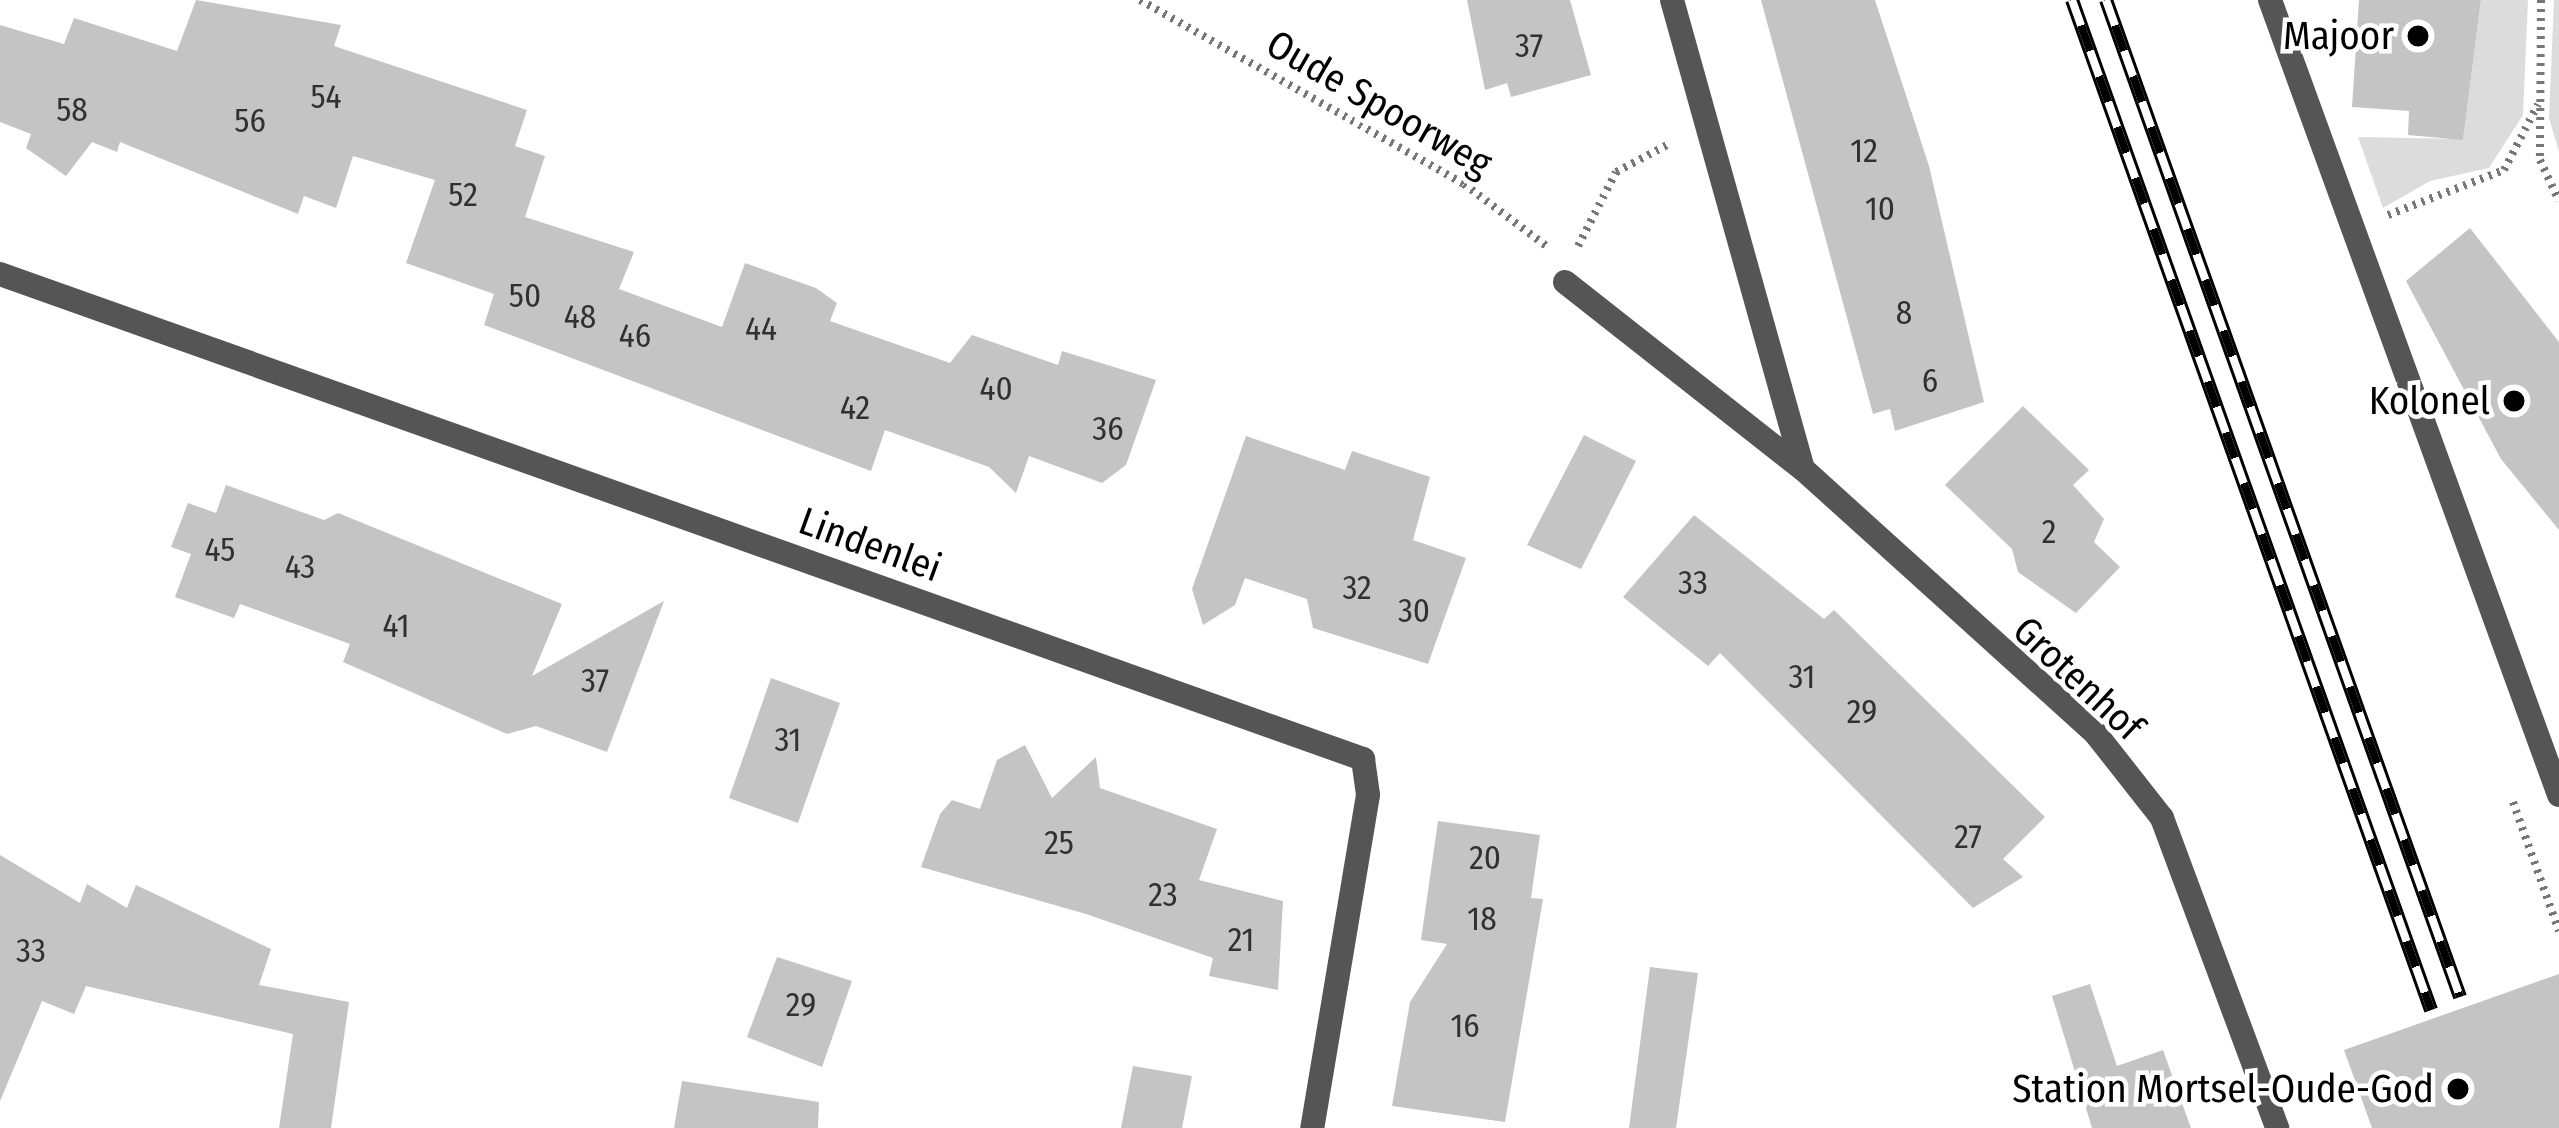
<!DOCTYPE html>
<style>
body{margin:0}
#map{position:relative;width:2559px;height:1128px;overflow:hidden;background:#fff;font-family:"Fira Sans Condensed",sans-serif}
div>[style]{position:absolute}
.green>*{inset:0;background:#dcdcdc}
.building>*{inset:0;background:#c4c4c4}
.path>*{height:8px;margin-top:-4px;transform-origin:0;background:repeating-linear-gradient(90deg,#777 0 3px,transparent 0 9px)}
.street>*{height:24px;margin:-12px;padding:0 12px;transform-origin:12px;border-radius:12px;background:#555}
.rail>*{height:14px;margin-top:-7px;transform-origin:0;background:repeating-linear-gradient(90deg,#fff 0 27px,#000 0 54px);box-sizing:border-box;border-block:3px solid #000}
.dots>*{width:33px;height:33px;translate:-50% -50%;box-sizing:border-box;border:6px solid #fff;border-radius:50%}
span{translate:-50% -50%;white-space:nowrap;text-align:center;line-height:1.15;-webkit-text-stroke:9px #fff;paint-order:stroke}
.number-label{font-size:33px;color:#313131}
.number-label span{-webkit-text-stroke-width:0}
.poi-label{font-size:39px;color:#000}
.right{translate:-100% -50%;text-align:right}
.street-label{font-size:39px;color:#000}
</style>
<div id="map">
<div class="green">
<i style="clip-path:polygon(2481px 0,2528px 0,2523px 115px,2489px 168px,2430px 181px,2383px 208px,2358px 137px,2463px 139px)"></i>
<i style="clip-path:polygon(2554px 0,2559px 0,2559px 152px,2549px 118px)"></i>
</div>
<div class="building">
<i style="clip-path:polygon(196px 0,341px 25px,334px 46px,527px 110px,515px 146px,545px 156px,525px 217px,634px 252px,619px 289px,722px 327px,745px 263px,816px 288px,837px 303px,830px 321px,950px 363px,972px 335px,1058px 365px,1062px 351px,1156px 380px,1126px 465px,1102px 483px,1029px 456px,1016px 493px,989px 467px,885px 430px,871px 471px,484px 325px,494px 294px,406px 263px,435px 180px,353px 156px,336px 208px,304px 196px,298px 214px,120px 142px,117px 152px,92px 142px,66px 176px,26px 148px,31px 134px,0 122px,0 25px,64px 44px,74px 18px,177px 51px)"></i>
<i style="clip-path:polygon(1467px 0,1570px 0,1591px 75px,1511px 97px,1507px 83px,1485px 90px)"></i>
<i style="clip-path:polygon(1761px 0,1875px 0,1929px 166px,1984px 402px,1895px 431px,1890px 409px,1873px 414px)"></i>
<i style="clip-path:polygon(2359px 0,2481px 0,2463px 140px,2408px 135px,2409px 111px,2352px 107px)"></i>
<i style="clip-path:polygon(2470px 228px,2559px 342px,2559px 530px,2501px 459px,2406px 281px)"></i>
<i style="clip-path:polygon(2023px 406px,2089px 470px,2073px 485px,2104px 519px,2094px 542px,2120px 567px,2076px 613px,2018px 572px,2012px 549px,1945px 485px)"></i>
<i style="clip-path:polygon(1584px 435px,1636px 461px,1581px 569px,1527px 545px)"></i>
<i style="clip-path:polygon(1246px 436px,1345px 470px,1352px 451px,1430px 477px,1413px 540px,1466px 558px,1428px 664px,1313px 628px,1307px 599px,1245px 578px,1235px 605px,1203px 625px,1192px 589px)"></i>
<i style="clip-path:polygon(226px 485px,324px 520px,338px 513px,562px 604px,532px 676px,664px 601px,607px 752px,536px 726px,507px 734px,343px 662px,350px 644px,240px 604px,234px 618px,175px 597px,191px 554px,171px 547px,188px 503px,216px 513px)"></i>
<i style="clip-path:polygon(1694px 515px,1824px 619px,1834px 610px,2045px 817px,2003px 859px,2023px 877px,1973px 908px,1720px 653px,1708px 666px,1623px 597px)"></i>
<i style="clip-path:polygon(771px 678px,840px 703px,798px 823px,729px 798px)"></i>
<i style="clip-path:polygon(1025px 745px,1052px 798px,1096px 757px,1100px 788px,1217px 829px,1199px 880px,1283px 901px,1278px 990px,1209px 976px,1213px 958px,1086px 914px,921px 867px,940px 814px,952px 800px,980px 809px,997px 760px)"></i>
<i style="clip-path:polygon(1438px 821px,1540px 835px,1531px 898px,1543px 899px,1505px 1122px,1392px 1106px,1410px 1002px,1447px 944px,1421px 940px)"></i>
<i style="clip-path:polygon(0 855px,80px 903px,87px 884px,127px 908px,136px 885px,271px 949px,259px 985px,349px 1002px,331px 1128px,279px 1128px,293px 1034px,86px 986px,74px 1014px,42px 1001px,0 1101px)"></i>
<i style="clip-path:polygon(777px 957px,852px 981px,822px 1067px,747px 1037px)"></i>
<i style="clip-path:polygon(1650px 967px,1698px 973px,1676px 1128px,1629px 1128px)"></i>
<i style="clip-path:polygon(2559px 974px,2559px 1128px,2372px 1128px,2344px 1050px)"></i>
<i style="clip-path:polygon(2090px 984px,2117px 1066px,2163px 1050px,2191px 1128px,2092px 1128px,2052px 996px)"></i>
<i style="clip-path:polygon(1133px 1066px,1192px 1076px,1182px 1128px,1121px 1128px)"></i>
<i style="clip-path:polygon(682px 1081px,819px 1102px,818px 1128px,674px 1128px)"></i>
</div>
<div class="path">
<i style="left:1140px;top:0;width:373px;rotate:29.6deg"></i>
<i style="left:1464px;top:184px;width:106px;rotate:37deg"></i>
<i style="left:2541px;top:0;width:160px;rotate:90.4deg"></i>
<i style="left:2540px;top:160px;width:45px;rotate:65.1deg"></i>
<i style="left:2388px;top:215px;width:124px;rotate:-21.2deg"></i>
<i style="left:2504px;top:170px;width:74px;rotate:-62.7deg"></i>
<i style="left:1578px;top:246px;width:83px;rotate:-62.8deg"></i>
<i style="left:1616px;top:172px;width:62px;rotate:-27.8deg"></i>
<i style="left:2513px;top:802px;width:137px;rotate:70.4deg"></i>
</div>
<div class="street">
<i style="left:1672px;top:0;width:487px;rotate:74.4deg"></i>
<i style="left:2270px;top:0;width:846px;rotate:70.02deg"></i>
<i style="left:0;top:274px;width:1447px;rotate:19.59deg"></i>
<i style="left:1363px;top:759px;width:36px;rotate:82deg"></i>
<i style="left:1368px;top:795px;width:338px;rotate:99.5deg"></i>
<i style="left:1565px;top:282px;width:303px;rotate:38.2deg"></i>
<i style="left:1803px;top:469px;width:395px;rotate:42.1deg"></i>
<i style="left:2096px;top:734px;width:107px;rotate:51.8deg"></i>
<i style="left:2162px;top:818px;width:331px;rotate:69.6deg"></i>
</div>
<div class="rail">
<i style="left:2072px;top:0;width:1072px;rotate:70.43deg"></i>
<i style="left:2106px;top:0;width:1058px;rotate:70.45deg"></i>
</div>
<div class="dots">
<i style="left:2418px;top:36px;background:#000"></i>
<i style="left:2514px;top:401px;background:#000"></i>
<i style="left:2458px;top:1089px;background:#000"></i>
</div>
<div class="number-label">
<span style="left:1529px;top:47px">37</span>
<span style="left:326px;top:98px">54</span>
<span style="left:72px;top:111px">58</span>
<span style="left:250px;top:122px">56</span>
<span style="left:1864px;top:152px">12</span>
<span style="left:463px;top:196px">52</span>
<span style="left:1880px;top:210px">10</span>
<span style="left:525px;top:297px">50</span>
<span style="left:1904px;top:314px">8</span>
<span style="left:580px;top:318px">48</span>
<span style="left:761px;top:330px">44</span>
<span style="left:635px;top:337px">46</span>
<span style="left:1930px;top:382px">6</span>
<span style="left:996px;top:390px">40</span>
<span style="left:855px;top:409px">42</span>
<span style="left:1108px;top:430px">36</span>
<span style="left:2049px;top:533px">2</span>
<span style="left:220px;top:551px">45</span>
<span style="left:300px;top:568px">43</span>
<span style="left:1693px;top:584px">33</span>
<span style="left:1357px;top:589px">32</span>
<span style="left:1414px;top:612px">30</span>
<span style="left:396px;top:627px">41</span>
<span style="left:1802px;top:678px">31</span>
<span style="left:595px;top:682px">37</span>
<span style="left:1862px;top:713px">29</span>
<span style="left:788px;top:741px">31</span>
<span style="left:1968px;top:838px">27</span>
<span style="left:1059px;top:844px">25</span>
<span style="left:1485px;top:859px">20</span>
<span style="left:1163px;top:896px">23</span>
<span style="left:1482px;top:920px">18</span>
<span style="left:1241px;top:941px">21</span>
<span style="left:31px;top:952px">33</span>
<span style="left:801px;top:1006px">29</span>
<span style="left:1465px;top:1027px">16</span>
</div>
<div class="poi-label">
<span class="right" style="left:2394px;top:36px">Majoor</span>
<span class="right" style="left:2490px;top:401px">Kolonel</span>
<span class="right" style="left:2434px;top:1089px">Station Mortsel-Oude-God</span>
</div>
<div class="street-label">
<span style="left:1379px;top:104px;rotate:30deg">Oude Spoorweg</span>
<span style="left:870px;top:545px;rotate:20deg">Lindenlei</span>
<span style="left:2078px;top:679px;rotate:43deg">Grotenhof</span>
</div>
</div>
